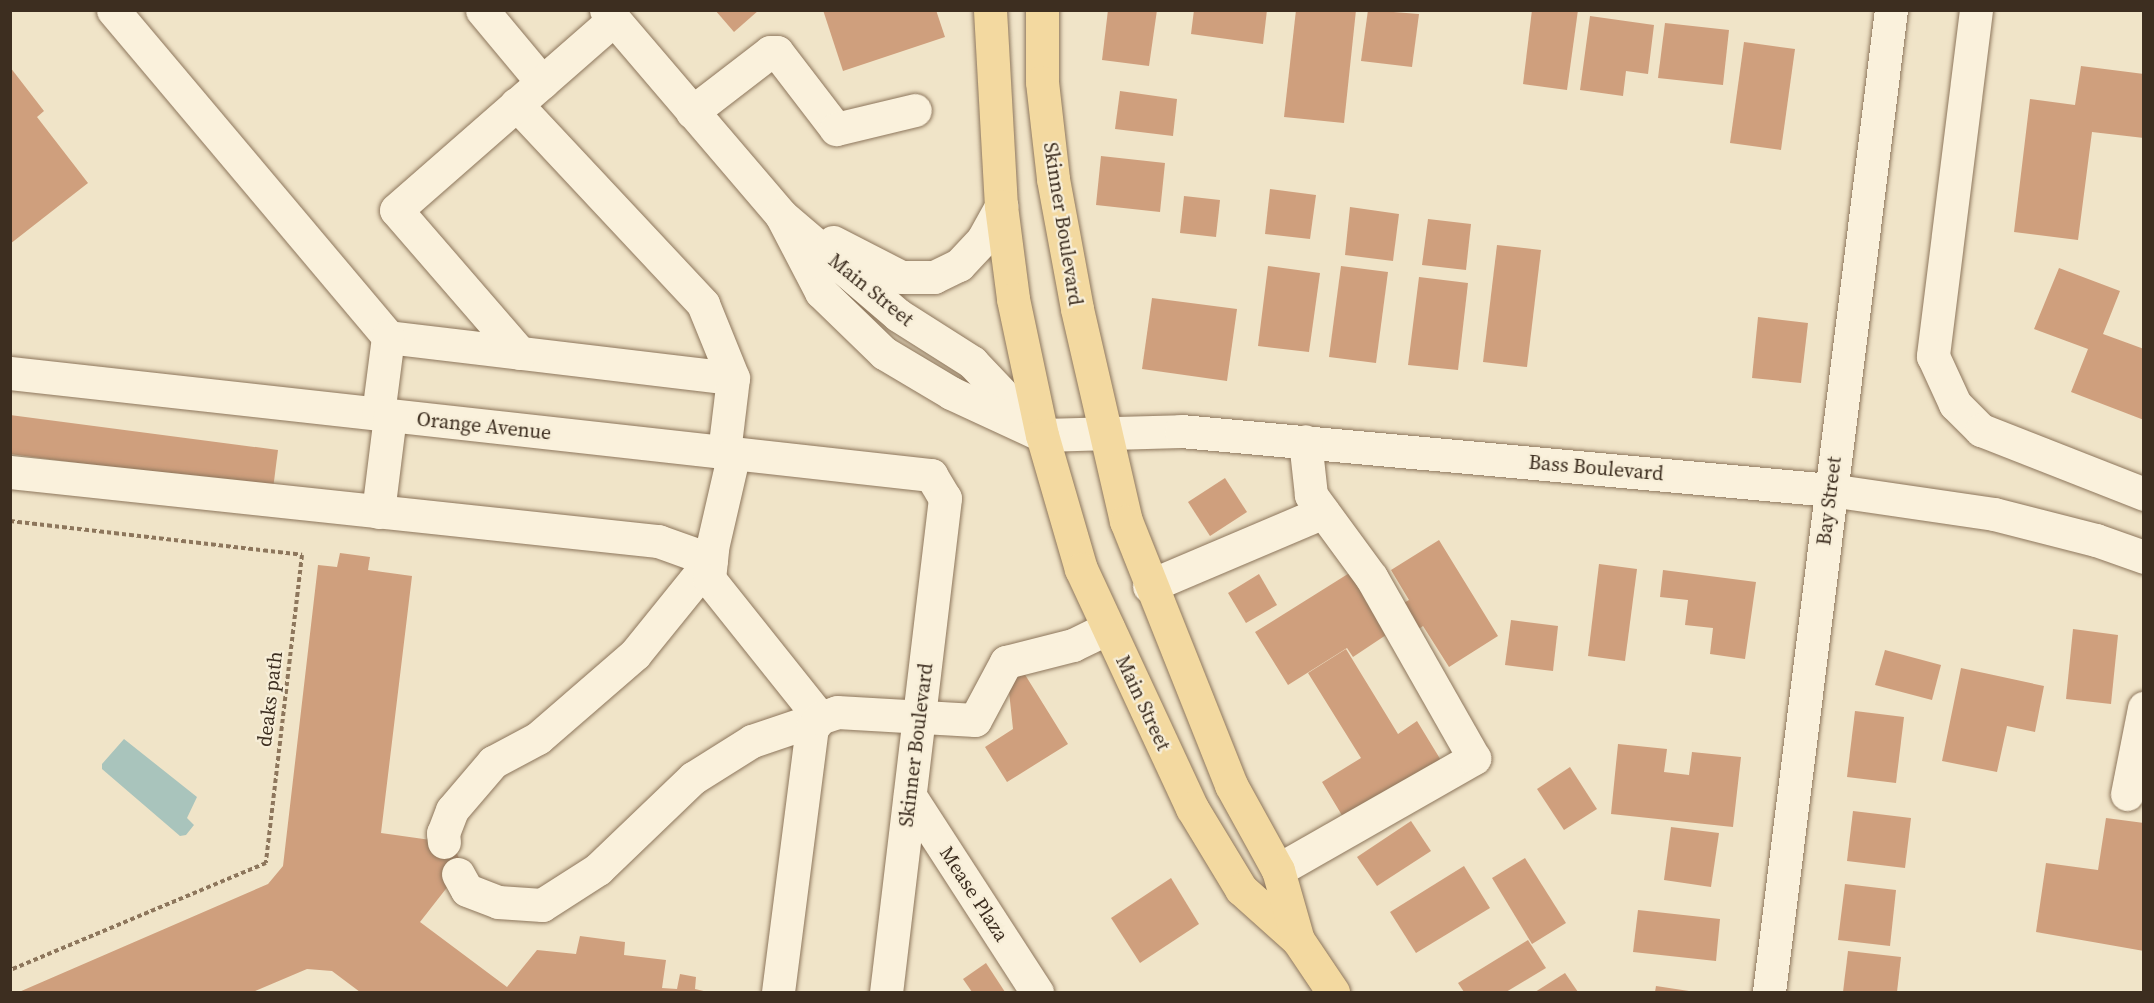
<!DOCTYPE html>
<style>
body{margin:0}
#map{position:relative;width:2154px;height:1003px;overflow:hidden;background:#f0e4c8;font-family:"Source Serif 4",serif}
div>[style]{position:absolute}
.water>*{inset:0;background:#a9c4bc}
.building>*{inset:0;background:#cf9f7d}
.path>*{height:4px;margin-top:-2px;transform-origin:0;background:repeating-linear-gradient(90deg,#8d765c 0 4.5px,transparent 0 7.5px)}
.roads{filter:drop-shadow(0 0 2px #8d765c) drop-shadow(0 0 2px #8d765c)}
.minor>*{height:33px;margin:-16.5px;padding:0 16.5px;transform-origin:16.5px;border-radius:16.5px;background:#faf1dc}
.major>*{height:33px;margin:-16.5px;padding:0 16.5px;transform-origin:16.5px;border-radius:16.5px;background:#f3d9a0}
span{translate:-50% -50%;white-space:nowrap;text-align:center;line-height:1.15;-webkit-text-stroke:4.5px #f7eed8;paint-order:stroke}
.street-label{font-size:20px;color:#3d2e20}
.frame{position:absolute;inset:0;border:12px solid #3d2e20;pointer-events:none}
</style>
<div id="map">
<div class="water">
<i style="clip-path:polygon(124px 739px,197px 797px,187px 818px,194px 825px,186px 835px,180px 836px,102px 769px,102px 764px)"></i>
</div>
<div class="building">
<i style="clip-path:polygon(715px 10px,759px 10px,734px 32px)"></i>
<i style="clip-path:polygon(823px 10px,936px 10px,945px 37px,843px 71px)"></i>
<i style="clip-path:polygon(1108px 10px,1157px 10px,1149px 66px,1102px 60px)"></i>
<i style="clip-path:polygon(1194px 10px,1267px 10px,1263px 44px,1191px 34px)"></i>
<i style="clip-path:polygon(1296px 10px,1356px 10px,1344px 123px,1284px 117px)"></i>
<i style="clip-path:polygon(1368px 10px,1419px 14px,1412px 67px,1361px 61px)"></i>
<i style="clip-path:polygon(1532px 10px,1578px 10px,1567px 90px,1523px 84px)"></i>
<i style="clip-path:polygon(1590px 16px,1654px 25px,1648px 74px,1626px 71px,1623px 96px,1580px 90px)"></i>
<i style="clip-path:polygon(1665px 23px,1729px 30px,1723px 85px,1658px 78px)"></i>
<i style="clip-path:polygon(1744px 42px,1795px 49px,1781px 150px,1730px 143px)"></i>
<i style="clip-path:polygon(2081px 66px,2144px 74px,2144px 138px,2092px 132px,2078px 240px,2014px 232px,2030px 99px,2075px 105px)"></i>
<i style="clip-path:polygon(10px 67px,44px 111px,37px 117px,88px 183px,10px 244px)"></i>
<i style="clip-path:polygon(1120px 91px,1177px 99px,1173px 136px,1115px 129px)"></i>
<i style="clip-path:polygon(1101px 156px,1165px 163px,1160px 212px,1096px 205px)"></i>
<i style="clip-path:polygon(1270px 189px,1316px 195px,1310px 239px,1265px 234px)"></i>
<i style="clip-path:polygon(1184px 196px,1220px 200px,1216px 237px,1180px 233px)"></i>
<i style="clip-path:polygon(1350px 207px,1399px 214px,1393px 261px,1345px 255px)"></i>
<i style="clip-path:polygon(1428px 219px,1471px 224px,1466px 270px,1422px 265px)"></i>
<i style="clip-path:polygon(1497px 245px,1541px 250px,1527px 367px,1483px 362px)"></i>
<i style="clip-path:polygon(1268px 266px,1320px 273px,1309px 352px,1258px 346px)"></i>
<i style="clip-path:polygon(1341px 266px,1388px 272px,1376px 363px,1329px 357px)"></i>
<i style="clip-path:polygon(2059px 268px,2120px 291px,2103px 334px,2144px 349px,2144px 420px,2071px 392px,2088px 349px,2034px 329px)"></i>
<i style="clip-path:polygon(1419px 277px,1468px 283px,1458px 370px,1408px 365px)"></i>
<i style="clip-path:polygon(1152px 298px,1237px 309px,1227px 381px,1142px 369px)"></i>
<i style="clip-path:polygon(1758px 317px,1808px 323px,1801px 383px,1752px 378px)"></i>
<i style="clip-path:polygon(10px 415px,278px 450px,273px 489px,10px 454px)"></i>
<i style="clip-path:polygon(1225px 478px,1247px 512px,1210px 536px,1188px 502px)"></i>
<i style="clip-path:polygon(1439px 540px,1498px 636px,1449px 667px,1423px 626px,1416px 631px,1400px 605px,1409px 600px,1391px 570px)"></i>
<i style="clip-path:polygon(340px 553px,370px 557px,368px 570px,412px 576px,381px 833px,452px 843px,463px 867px,420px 922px,507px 987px,537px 950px,576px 954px,580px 936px,625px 942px,624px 955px,666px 960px,662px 988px,677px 989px,680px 974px,696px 977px,695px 989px,708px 992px,360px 992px,332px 971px,307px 969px,253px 992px,19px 992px,268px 884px,283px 866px,318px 565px,337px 567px)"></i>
<i style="clip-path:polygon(1599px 564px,1637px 569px,1625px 661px,1588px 656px)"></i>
<i style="clip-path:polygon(1663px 570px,1756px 582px,1745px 659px,1710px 654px,1713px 628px,1685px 625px,1688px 600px,1660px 597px)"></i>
<i style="clip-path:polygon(1351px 572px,1389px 633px,1353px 657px,1347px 648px,1288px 685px,1255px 632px)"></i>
<i style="clip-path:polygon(1259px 574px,1277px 605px,1246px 623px,1228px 593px)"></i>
<i style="clip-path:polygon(1511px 620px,1558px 626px,1553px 671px,1505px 665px)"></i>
<i style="clip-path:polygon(2073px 629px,2118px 635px,2111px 704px,2066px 699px)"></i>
<i style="clip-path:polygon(1346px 649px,1398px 734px,1417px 721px,1442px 762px,1346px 822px,1322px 782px,1361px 758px,1308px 673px)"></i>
<i style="clip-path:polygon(1885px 650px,1941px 665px,1932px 700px,1875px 685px)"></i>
<i style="clip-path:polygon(1961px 668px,2044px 686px,2035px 732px,2007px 726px,1997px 772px,1942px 761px)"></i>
<i style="clip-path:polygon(1024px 673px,1068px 744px,1007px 782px,985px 747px,1013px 729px,1008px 682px)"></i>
<i style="clip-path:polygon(1855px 711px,1904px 717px,1896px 783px,1847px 777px)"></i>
<i style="clip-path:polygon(1618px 744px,1667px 749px,1664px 772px,1689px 775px,1692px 752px,1741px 757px,1733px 827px,1611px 814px)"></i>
<i style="clip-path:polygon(1570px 767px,1597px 809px,1564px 830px,1537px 789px)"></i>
<i style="clip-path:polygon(1853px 811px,1911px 818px,1905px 868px,1847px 861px)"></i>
<i style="clip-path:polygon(2106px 818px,2144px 823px,2144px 951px,2036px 932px,2046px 863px,2098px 870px)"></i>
<i style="clip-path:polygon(1411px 821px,1431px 851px,1377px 886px,1357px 857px)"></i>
<i style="clip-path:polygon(1671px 827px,1719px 833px,1711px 887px,1664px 880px)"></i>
<i style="clip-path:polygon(1525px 858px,1566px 923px,1532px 944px,1492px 878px)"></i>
<i style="clip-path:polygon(1464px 866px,1490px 908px,1416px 953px,1390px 912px)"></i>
<i style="clip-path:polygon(1171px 878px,1199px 924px,1140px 963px,1111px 918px)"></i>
<i style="clip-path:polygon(1845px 884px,1896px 890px,1890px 946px,1838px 940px)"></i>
<i style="clip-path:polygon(1638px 910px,1720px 919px,1716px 961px,1633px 952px)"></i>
<i style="clip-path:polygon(1528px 940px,1546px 968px,1506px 992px,1464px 992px,1458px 983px)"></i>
<i style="clip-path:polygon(1848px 951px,1901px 957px,1897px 992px,1843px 992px)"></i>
<i style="clip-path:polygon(986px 963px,1005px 992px,972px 992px,963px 979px)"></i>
<i style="clip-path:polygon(1565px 973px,1578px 992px,1535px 992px)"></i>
<i style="clip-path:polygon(1656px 986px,1689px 991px,1689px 992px,1655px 992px)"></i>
</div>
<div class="path">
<i style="left:10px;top:521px;width:294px;rotate:6.6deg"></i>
<i style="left:302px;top:555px;width:310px;rotate:96.7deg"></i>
<i style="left:266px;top:863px;width:277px;rotate:157.3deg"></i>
</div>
<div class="roads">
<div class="minor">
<i style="left:113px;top:10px;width:427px;rotate:49.9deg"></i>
<i style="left:388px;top:337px;width:347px;rotate:6.8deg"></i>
<i style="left:733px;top:378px;width:75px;rotate:96.9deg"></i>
<i style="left:482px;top:10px;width:94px;rotate:50.2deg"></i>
<i style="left:606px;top:10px;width:270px;rotate:49.5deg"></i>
<i style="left:781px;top:215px;width:154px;rotate:40.5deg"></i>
<i style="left:898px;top:315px;width:88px;rotate:32.4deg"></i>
<i style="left:972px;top:362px;width:81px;rotate:46.5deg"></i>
<i style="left:1976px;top:10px;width:349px;rotate:97.1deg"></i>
<i style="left:1933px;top:356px;width:53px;rotate:65.4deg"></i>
<i style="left:1955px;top:404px;width:37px;rotate:45deg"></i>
<i style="left:1981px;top:430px;width:175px;rotate:21.4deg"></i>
<i style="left:516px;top:104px;width:274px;rotate:46.9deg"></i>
<i style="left:703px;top:304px;width:80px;rotate:67.9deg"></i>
<i style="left:692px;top:112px;width:98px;rotate:-37.6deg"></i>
<i style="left:770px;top:52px;width:7px"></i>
<i style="left:777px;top:52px;width:97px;rotate:52.5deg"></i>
<i style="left:836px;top:129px;width:81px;rotate:-13.5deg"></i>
<i style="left:781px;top:215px;width:87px;rotate:62.5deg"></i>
<i style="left:821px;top:292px;width:88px;rotate:44.1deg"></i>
<i style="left:884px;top:353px;width:78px;rotate:30.8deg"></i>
<i style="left:951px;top:393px;width:100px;rotate:24.8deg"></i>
<i style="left:1042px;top:435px;width:139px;rotate:-1.6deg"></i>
<i style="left:1181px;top:431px;width:652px;rotate:5.19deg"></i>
<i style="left:1830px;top:490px;width:166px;rotate:8.3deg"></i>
<i style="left:1994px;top:514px;width:105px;rotate:14.3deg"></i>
<i style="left:2096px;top:540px;width:51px;rotate:19.5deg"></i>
<i style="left:833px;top:242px;width:76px;rotate:27.2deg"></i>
<i style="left:901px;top:277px;width:33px"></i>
<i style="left:934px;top:277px;width:28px;rotate:-26deg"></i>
<i style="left:959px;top:265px;width:35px;rotate:-47deg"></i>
<i style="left:983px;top:239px;width:38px;rotate:-61deg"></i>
<i style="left:520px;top:353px;width:189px;rotate:-130.9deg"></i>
<i style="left:396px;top:210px;width:288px;rotate:-41.2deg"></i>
<i style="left:10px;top:373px;width:927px;rotate:6.32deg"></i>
<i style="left:931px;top:475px;width:27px;rotate:59deg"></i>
<i style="left:945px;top:498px;width:498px;rotate:96.8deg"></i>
<i style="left:378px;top:414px;width:78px;rotate:-82.6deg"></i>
<i style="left:10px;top:472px;width:652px;rotate:6.08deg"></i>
<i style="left:658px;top:541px;width:56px;rotate:19.7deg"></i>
<i style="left:711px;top:560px;width:121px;rotate:129deg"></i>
<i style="left:635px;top:654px;width:128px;rotate:139.1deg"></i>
<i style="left:538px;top:738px;width:51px;rotate:151.9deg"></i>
<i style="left:493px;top:762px;width:63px;rotate:130.5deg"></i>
<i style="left:452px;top:810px;width:25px;rotate:111deg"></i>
<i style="left:443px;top:833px;width:9px;rotate:84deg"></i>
<i style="left:378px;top:512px;width:98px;rotate:-82.9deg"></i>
<i style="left:1149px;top:586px;width:189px;rotate:-23deg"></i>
<i style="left:2127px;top:794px;width:88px;rotate:-78.8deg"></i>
<i style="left:910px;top:796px;width:234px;rotate:57.1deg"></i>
<i style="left:1278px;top:870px;width:226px;rotate:-29.7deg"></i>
<i style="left:1474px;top:758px;width:208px;rotate:-119.6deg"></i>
<i style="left:1371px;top:577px;width:102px;rotate:-126.2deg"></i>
<i style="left:1311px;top:495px;width:54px;rotate:-96.3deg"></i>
<i style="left:458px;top:874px;width:18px;rotate:61deg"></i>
<i style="left:467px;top:890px;width:33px;rotate:21deg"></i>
<i style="left:498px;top:902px;width:44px;rotate:3.9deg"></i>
<i style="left:542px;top:905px;width:67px;rotate:-32.7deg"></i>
<i style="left:598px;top:869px;width:132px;rotate:-43.8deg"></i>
<i style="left:693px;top:778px;width:70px;rotate:-32.1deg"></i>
<i style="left:752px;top:741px;width:72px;rotate:-18.7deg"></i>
<i style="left:820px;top:718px;width:178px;rotate:-128.6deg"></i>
<i style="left:709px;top:579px;width:31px;rotate:-84deg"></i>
<i style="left:712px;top:548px;width:98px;rotate:-77deg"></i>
<i style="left:778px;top:992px;width:266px;rotate:-82.7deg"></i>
<i style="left:812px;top:728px;width:13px;rotate:-51deg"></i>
<i style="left:820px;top:718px;width:18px;rotate:-19deg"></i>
<i style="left:837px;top:712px;width:138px;rotate:3.3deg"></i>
<i style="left:975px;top:720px;width:66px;rotate:-61.9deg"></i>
<i style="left:1006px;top:662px;width:69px;rotate:-14.2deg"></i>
<i style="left:1073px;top:645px;width:39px;rotate:-26deg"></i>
<i style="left:1769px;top:992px;width:990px;rotate:-82.92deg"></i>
</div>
<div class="major">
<i style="left:990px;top:10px;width:196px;rotate:86.8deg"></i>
<i style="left:1001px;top:206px;width:94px;rotate:82.6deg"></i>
<i style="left:1013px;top:299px;width:139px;rotate:78deg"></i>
<i style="left:1042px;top:435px;width:140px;rotate:73.8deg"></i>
<i style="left:1081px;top:569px;width:264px;rotate:65.1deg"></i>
<i style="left:1192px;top:808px;width:95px;rotate:58.8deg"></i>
<i style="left:1241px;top:889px;width:76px;rotate:41.8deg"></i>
<i style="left:1298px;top:940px;width:63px;rotate:56.1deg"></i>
<i style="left:1042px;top:10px;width:72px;rotate:90deg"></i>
<i style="left:1042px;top:82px;width:98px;rotate:83.5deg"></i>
<i style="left:1053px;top:179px;width:132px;rotate:79.5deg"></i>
<i style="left:1077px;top:309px;width:218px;rotate:77deg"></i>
<i style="left:1126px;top:521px;width:284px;rotate:68.3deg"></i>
<i style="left:1231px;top:785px;width:97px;rotate:61.1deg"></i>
<i style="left:1278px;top:870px;width:73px;rotate:74.1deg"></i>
</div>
</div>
<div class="street-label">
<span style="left:1063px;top:224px;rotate:81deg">Skinner Boulevard</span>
<span style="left:871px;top:290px;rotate:39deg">Main Street</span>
<span style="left:484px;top:426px;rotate:6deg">Orange Avenue</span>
<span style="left:1596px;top:468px;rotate:5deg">Bass Boulevard</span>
<span style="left:1829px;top:501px;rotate:-83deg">Bay Street</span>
<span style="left:270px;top:699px;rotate:-83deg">deaks path</span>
<span style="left:1143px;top:703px;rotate:65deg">Main Street</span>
<span style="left:916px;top:745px;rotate:-83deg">Skinner Boulevard</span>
<span style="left:974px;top:894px;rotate:57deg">Mease Plaza</span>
</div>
<div class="frame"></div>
</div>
